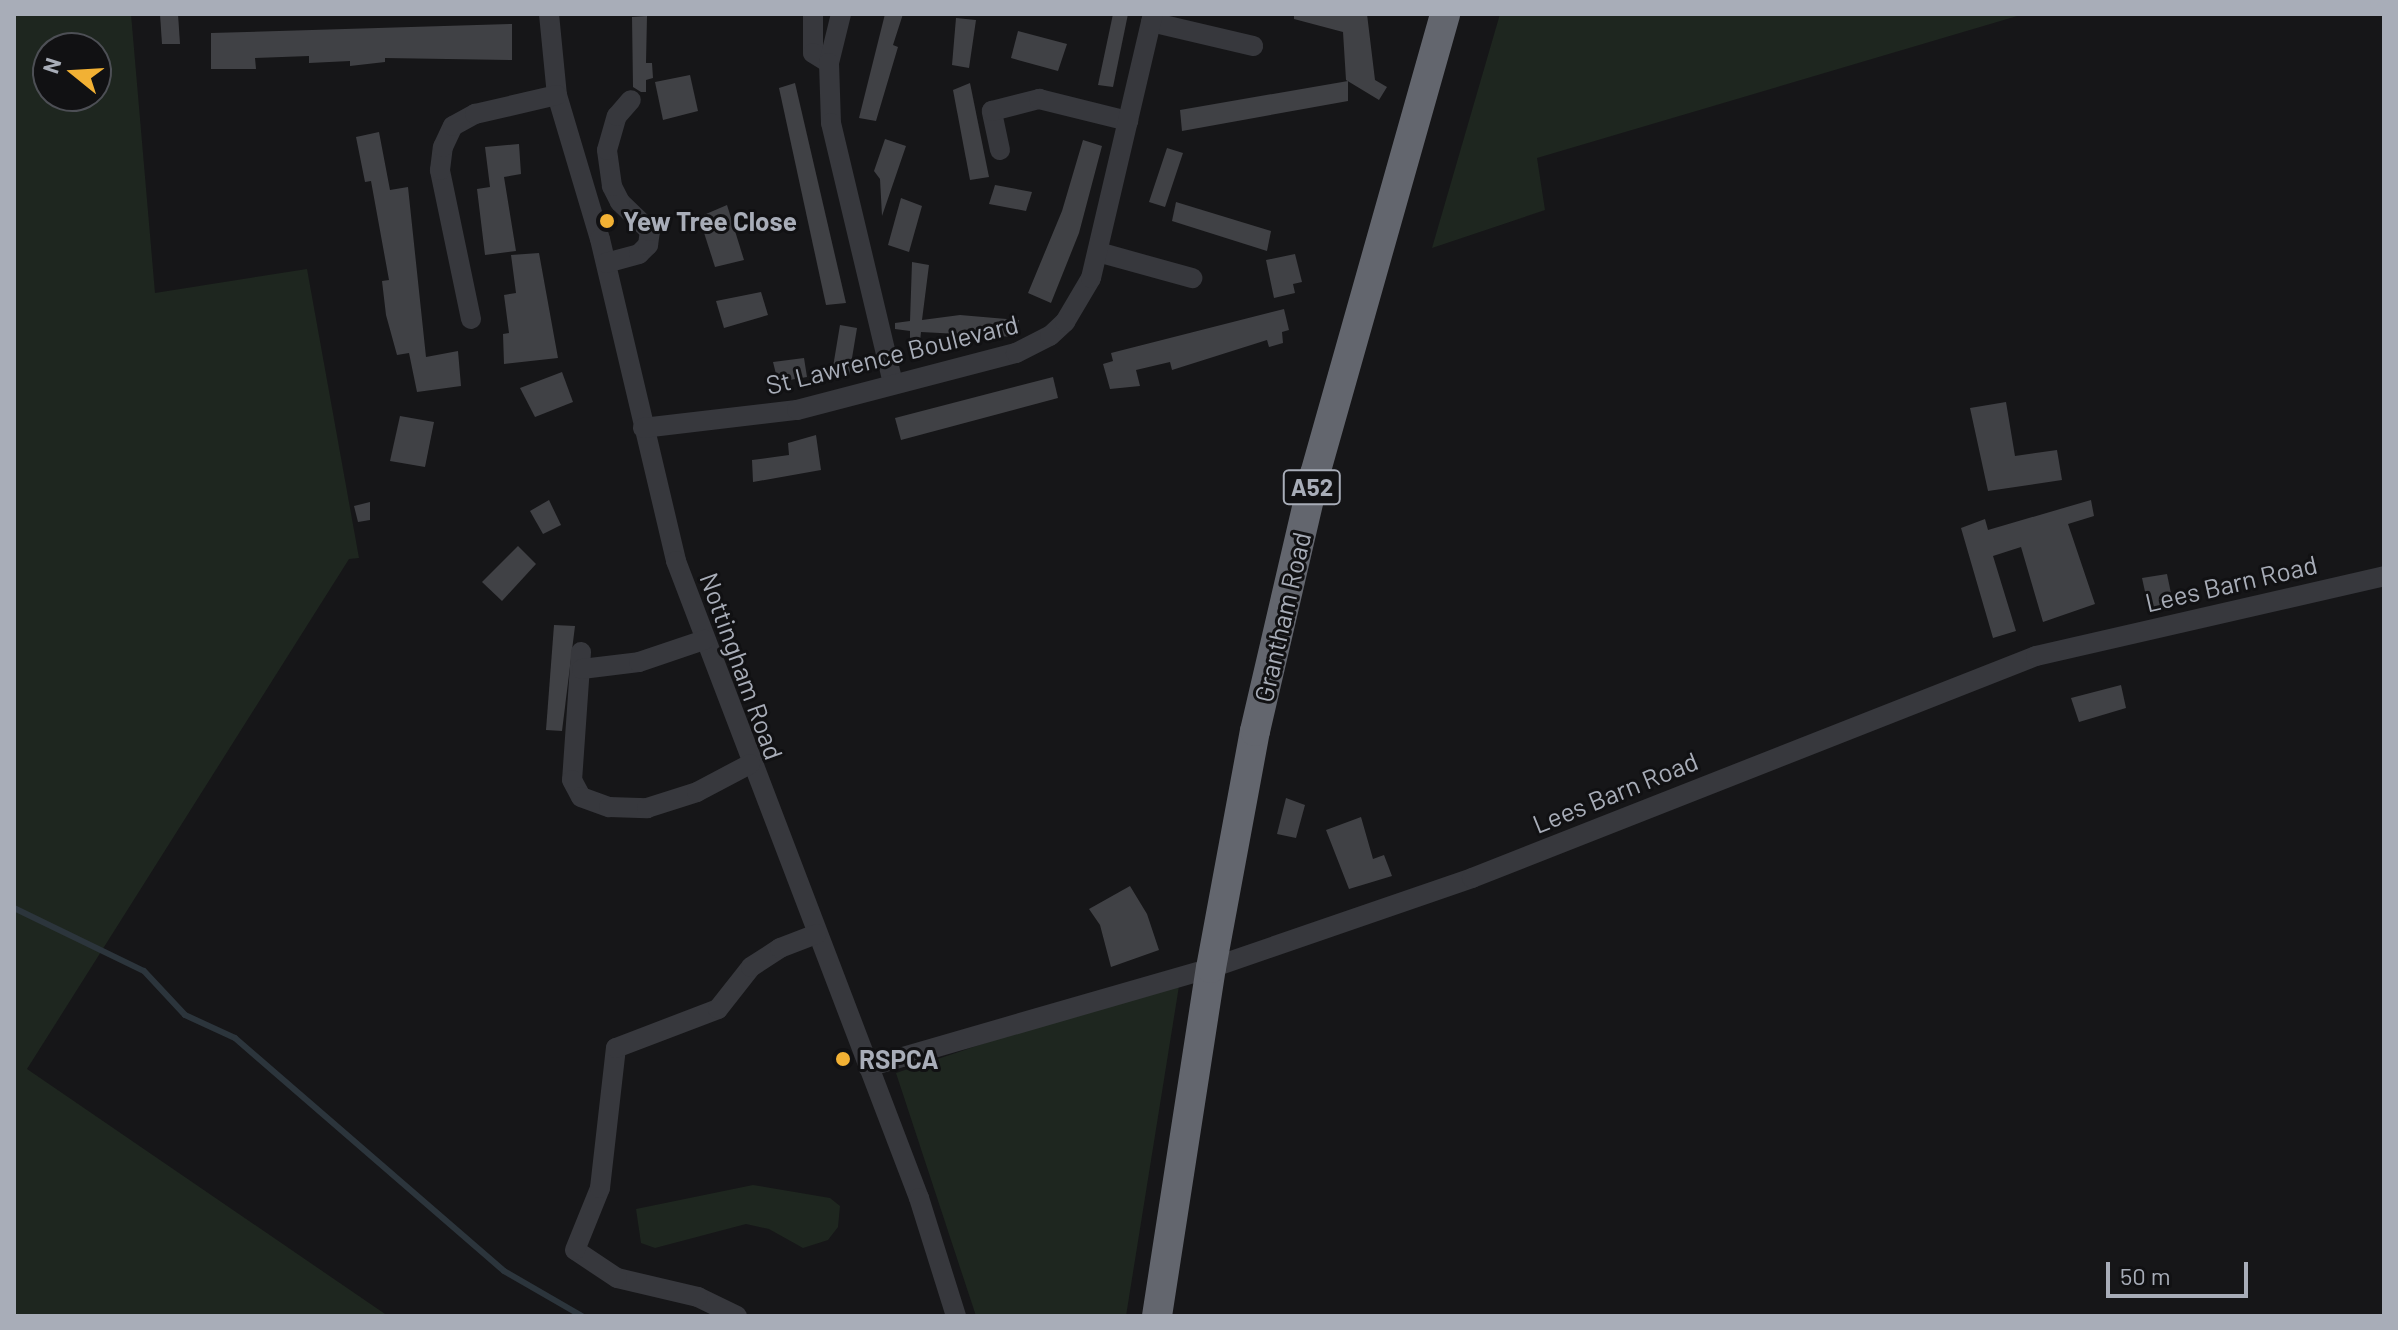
<!DOCTYPE html>
<style>
body{margin:0}
#map{position:relative;width:2398px;height:1330px;overflow:hidden;background:#161618;font-family:Barlow,sans-serif}
div>[style]{position:absolute}
.green>*{inset:0;background:#1e261f}
.stream>*{height:6px;margin:-3px;padding:0 3px;transform-origin:3px;border-radius:3px;background:#2c353c}
.building>*{inset:0;background:#404145}
.minor>*{height:20px;margin:-10px;padding:0 10px;transform-origin:10px;border-radius:10px;background:#37383d}
.highway>*{height:30px;margin:-15px;padding:0 15px;transform-origin:15px;border-radius:15px;background:#63666e}
.dots>*{width:22px;height:22px;translate:-50% -50%;box-sizing:border-box;border:4px solid #111113;border-radius:50%}
span{translate:-50% -50%;white-space:nowrap;text-align:center;line-height:1.15;-webkit-text-stroke:6px #111113;paint-order:stroke}
.shield-label span{padding:2px 6px;background:#111113;border:2px solid;border-radius:6px;-webkit-text-stroke-width:0}
.shield-label{font-size:24px;color:#a8adb8;font-weight:700}
.poi-label{font-size:26px;color:#a8adb8;font-weight:700}
.left{translate:0 -50%;text-align:left}
.street-label{font-size:26px;color:#a8adb8}
.frame{position:absolute;inset:0;border:16px solid #a8adb8;pointer-events:none}
.north{position:absolute;left:32px;top:32px;width:80px;height:80px;box-sizing:border-box;background:#111113;border:2px solid #4d4f55;border-radius:50%;rotate:288deg;font-size:22px;font-weight:700;line-height:32px;text-align:center;color:#a8adb8}
.north::after{content:'';display:block;margin:auto;width:28px;height:36px;background:#f2b134;clip-path:polygon(50% 0,100% 100%,50% 72%,0 100%)}
.scale{position:absolute;left:2106px;top:1262px;width:142px;height:36px;box-sizing:border-box;border:4px solid #a8adb8;border-top:0;padding-left:10px;font-size:24px;line-height:28px;white-space:nowrap;color:#a8adb8;-webkit-text-stroke:6px #111113;paint-order:stroke}
</style>
<div id="map">
<div class="green">
<i style="clip-path:polygon(evenodd,14px 14px,131px 14px,155px 293px,307px 269px,359px 558px,349px 559px,27px 1069px,388px 1316px,14px 1316px,14px 14px,48px 48px,96px 48px,96px 96px,48px 96px,48px 48px)"></i>
<i style="clip-path:polygon(1500px 14px,2024px 14px,1537px 158px,1545px 210px,1432px 248px)"></i>
<i style="clip-path:polygon(1158px 985px,1179px 986px,1126px 1316px,976px 1316px,896px 1073px)"></i>
<i style="clip-path:polygon(753px 1185px,830px 1198px,840px 1206px,838px 1227px,828px 1240px,803px 1248px,769px 1229px,746px 1224px,655px 1248px,641px 1243px,636px 1209px)"></i>
</div>
<div class="stream">
<i style="left:14px;top:908px;width:144px;rotate:25.9deg"></i>
<i style="left:144px;top:971px;width:60px;rotate:47deg"></i>
<i style="left:185px;top:1015px;width:55px;rotate:24.7deg"></i>
<i style="left:235px;top:1038px;width:356px;rotate:40.9deg"></i>
<i style="left:504px;top:1271px;width:90px;rotate:30deg"></i>
</div>
<div class="building">
<i style="clip-path:polygon(160px 14px,178px 14px,180px 44px,162px 44px)"></i>
<i style="clip-path:polygon(885px 14px,903px 14px,893px 45px,898px 47px,876px 121px,859px 118px)"></i>
<i style="clip-path:polygon(1113px 14px,1128px 14px,1113px 87px,1098px 85px)"></i>
<i style="clip-path:polygon(1294px 14px,1367px 14px,1375px 80px,1387px 87px,1379px 100px,1346px 80px,1343px 32px,1294px 19px)"></i>
<i style="clip-path:polygon(647px 16px,646px 63px,652px 63px,653px 78px,646px 80px,646px 92px,641px 92px,633px 87px,632px 17px)"></i>
<i style="clip-path:polygon(956px 18px,976px 20px,969px 68px,952px 65px)"></i>
<i style="clip-path:polygon(512px 24px,512px 60px,385px 58px,385px 62px,350px 66px,350px 61px,309px 63px,309px 56px,255px 58px,256px 69px,211px 69px,211px 33px)"></i>
<i style="clip-path:polygon(1018px 31px,1067px 44px,1058px 71px,1011px 58px)"></i>
<i style="clip-path:polygon(690px 75px,698px 111px,663px 120px,655px 82px)"></i>
<i style="clip-path:polygon(1348px 81px,1348px 101px,1182px 131px,1180px 110px)"></i>
<i style="clip-path:polygon(795px 83px,846px 303px,826px 305px,779px 88px)"></i>
<i style="clip-path:polygon(970px 83px,989px 177px,970px 180px,953px 90px)"></i>
<i style="clip-path:polygon(379px 132px,390px 190px,408px 187px,426px 357px,458px 351px,461px 386px,417px 392px,409px 353px,397px 355px,386px 315px,382px 281px,389px 280px,371px 181px,365px 182px,356px 137px)"></i>
<i style="clip-path:polygon(885px 139px,906px 146px,882px 216px,880px 179px,874px 171px)"></i>
<i style="clip-path:polygon(1083px 140px,1102px 146px,1079px 233px,1051px 303px,1028px 293px,1062px 211px)"></i>
<i style="clip-path:polygon(519px 144px,521px 174px,504px 177px,516px 251px,485px 255px,477px 189px,490px 187px,485px 147px)"></i>
<i style="clip-path:polygon(1167px 148px,1183px 153px,1165px 207px,1149px 202px)"></i>
<i style="clip-path:polygon(995px 185px,1032px 192px,1026px 211px,989px 204px)"></i>
<i style="clip-path:polygon(901px 198px,922px 206px,909px 252px,888px 245px)"></i>
<i style="clip-path:polygon(1176px 202px,1271px 231px,1267px 251px,1172px 221px)"></i>
<i style="clip-path:polygon(727px 205px,744px 260px,715px 267px,699px 217px)"></i>
<i style="clip-path:polygon(539px 253px,558px 358px,504px 364px,503px 334px,509px 333px,504px 295px,516px 293px,511px 255px)"></i>
<i style="clip-path:polygon(1295px 254px,1302px 282px,1293px 284px,1295px 293px,1274px 298px,1266px 260px)"></i>
<i style="clip-path:polygon(912px 262px,929px 265px,922px 320px,960px 315px,1019px 320px,1016px 337px,921px 332px,920px 342px,910px 341px,910px 331px,895px 329px,895px 323px,910px 321px)"></i>
<i style="clip-path:polygon(761px 292px,768px 315px,724px 328px,716px 301px)"></i>
<i style="clip-path:polygon(1284px 309px,1289px 330px,1282px 332px,1283px 343px,1269px 347px,1267px 340px,1172px 370px,1170px 362px,1136px 370px,1140px 386px,1110px 389px,1103px 364px,1113px 361px,1111px 353px)"></i>
<i style="clip-path:polygon(840px 325px,857px 328px,849px 376px,832px 373px)"></i>
<i style="clip-path:polygon(804px 358px,807px 377px,778px 382px,773px 362px)"></i>
<i style="clip-path:polygon(562px 372px,573px 402px,535px 417px,520px 388px)"></i>
<i style="clip-path:polygon(1053px 377px,1058px 398px,901px 440px,895px 418px)"></i>
<i style="clip-path:polygon(2006px 402px,2015px 456px,2057px 450px,2062px 480px,1988px 491px,1970px 408px)"></i>
<i style="clip-path:polygon(400px 416px,434px 422px,425px 467px,390px 461px)"></i>
<i style="clip-path:polygon(816px 435px,821px 470px,753px 482px,752px 460px,789px 455px,788px 443px)"></i>
<i style="clip-path:polygon(549px 500px,561px 525px,543px 534px,530px 511px)"></i>
<i style="clip-path:polygon(2091px 500px,2094px 516px,2068px 524px,2095px 604px,2043px 622px,2021px 547px,1993px 556px,2016px 631px,1993px 638px,1961px 528px,1985px 519px,1988px 530px)"></i>
<i style="clip-path:polygon(370px 502px,370px 520px,358px 522px,354px 506px)"></i>
<i style="clip-path:polygon(518px 546px,536px 564px,502px 601px,482px 582px)"></i>
<i style="clip-path:polygon(2167px 574px,2173px 603px,2149px 610px,2142px 578px)"></i>
<i style="clip-path:polygon(554px 625px,575px 626px,562px 731px,546px 730px)"></i>
<i style="clip-path:polygon(2121px 685px,2126px 708px,2079px 722px,2071px 698px)"></i>
<i style="clip-path:polygon(1286px 798px,1305px 805px,1296px 838px,1277px 834px)"></i>
<i style="clip-path:polygon(1361px 817px,1373px 859px,1384px 855px,1392px 876px,1349px 889px,1326px 830px)"></i>
<i style="clip-path:polygon(1130px 886px,1147px 914px,1159px 950px,1111px 967px,1100px 925px,1089px 909px)"></i>
</div>
<div class="minor">
<i style="left:549px;top:14px;width:81px;rotate:84.4deg"></i>
<i style="left:557px;top:95px;width:150px;rotate:73.4deg"></i>
<i style="left:600px;top:239px;width:331px;rotate:76.7deg"></i>
<i style="left:676px;top:561px;width:682px;rotate:69.12deg"></i>
<i style="left:919px;top:1198px;width:124px;rotate:72.6deg"></i>
<i style="left:813px;top:14px;width:39px;rotate:90deg"></i>
<i style="left:813px;top:53px;width:19px;rotate:32deg"></i>
<i style="left:841px;top:14px;width:50px;rotate:103.8deg"></i>
<i style="left:829px;top:63px;width:60px;rotate:88.1deg"></i>
<i style="left:831px;top:123px;width:268px;rotate:76.6deg"></i>
<i style="left:1151px;top:22px;width:105px;rotate:13.2deg"></i>
<i style="left:1000px;top:150px;width:40px;rotate:-102deg"></i>
<i style="left:992px;top:111px;width:49px;rotate:-14.3deg"></i>
<i style="left:1039px;top:99px;width:92px;rotate:13.9deg"></i>
<i style="left:1098px;top:252px;width:98px;rotate:15.5deg"></i>
<i style="left:606px;top:263px;width:34px;rotate:-15deg"></i>
<i style="left:639px;top:254px;width:13px;rotate:-45deg"></i>
<i style="left:648px;top:245px;width:14px;rotate:-82deg"></i>
<i style="left:650px;top:231px;width:42px;rotate:-136deg"></i>
<i style="left:620px;top:202px;width:18px;rotate:-117deg"></i>
<i style="left:612px;top:186px;width:36px;rotate:-98deg"></i>
<i style="left:607px;top:150px;width:35px;rotate:-74deg"></i>
<i style="left:617px;top:116px;width:21px;rotate:-49deg"></i>
<i style="left:471px;top:319px;width:152px;rotate:-101.8deg"></i>
<i style="left:440px;top:170px;width:23px;rotate:-83deg"></i>
<i style="left:443px;top:147px;width:23px;rotate:-65deg"></i>
<i style="left:453px;top:126px;width:25px;rotate:-29deg"></i>
<i style="left:475px;top:114px;width:84px;rotate:-13deg"></i>
<i style="left:643px;top:428px;width:155px;rotate:-6.7deg"></i>
<i style="left:797px;top:410px;width:226px;rotate:-14.6deg"></i>
<i style="left:1016px;top:353px;width:38px;rotate:-27deg"></i>
<i style="left:1050px;top:336px;width:21px;rotate:-43deg"></i>
<i style="left:1065px;top:322px;width:51px;rotate:-59.4deg"></i>
<i style="left:1091px;top:278px;width:271px;rotate:-76.8deg"></i>
<i style="left:581px;top:652px;width:128px;rotate:94deg"></i>
<i style="left:572px;top:780px;width:19px;rotate:62deg"></i>
<i style="left:581px;top:797px;width:30px;rotate:20deg"></i>
<i style="left:609px;top:807px;width:38px;rotate:2deg"></i>
<i style="left:647px;top:808px;width:52px;rotate:-17.7deg"></i>
<i style="left:697px;top:792px;width:60px;rotate:-27.8deg"></i>
<i style="left:582px;top:669px;width:57px;rotate:-7deg"></i>
<i style="left:639px;top:662px;width:69px;rotate:-18.7deg"></i>
<i style="left:868px;top:1067px;width:357px;rotate:-16.1deg"></i>
<i style="left:1211px;top:968px;width:276px;rotate:-19deg"></i>
<i style="left:1472px;top:878px;width:606px;rotate:-21.49deg"></i>
<i style="left:2036px;top:656px;width:357px;rotate:-12.9deg"></i>
<i style="left:737px;top:1316px;width:43px;rotate:-154deg"></i>
<i style="left:698px;top:1297px;width:83px;rotate:-166.8deg"></i>
<i style="left:617px;top:1278px;width:50px;rotate:-146.3deg"></i>
<i style="left:575px;top:1250px;width:67px;rotate:-68deg"></i>
<i style="left:600px;top:1188px;width:141px;rotate:-83.5deg"></i>
<i style="left:616px;top:1048px;width:109px;rotate:-20.9deg"></i>
<i style="left:718px;top:1009px;width:53px;rotate:-51.8deg"></i>
<i style="left:751px;top:967px;width:35px;rotate:-33deg"></i>
<i style="left:780px;top:948px;width:39px;rotate:-21deg"></i>
</div>
<div class="highway">
<i style="left:1157px;top:1316px;width:352px;rotate:-81.2deg"></i>
<i style="left:1211px;top:968px;width:241px;rotate:-79.5deg"></i>
<i style="left:1255px;top:731px;width:264px;rotate:-76.9deg"></i>
<i style="left:1315px;top:474px;width:478px;rotate:-74.2deg"></i>
</div>
<div class="dots">
<i style="left:607px;top:221px;background:#f2b134"></i>
<i style="left:843px;top:1059px;background:#f2b134"></i>
</div>
<div class="shield-label">
<span style="left:1312px;top:487px">A52</span>
</div>
<div class="poi-label">
<span class="left" style="left:623px;top:221px">Yew Tree Close</span>
<span class="left" style="left:859px;top:1059px">RSPCA</span>
</div>
<div class="street-label">
<span style="left:892px;top:354px;rotate:-14deg">St Lawrence Boulevard</span>
<span style="left:2231px;top:583px;rotate:-13deg">Lees Barn Road</span>
<span style="left:1282px;top:617px;rotate:-77deg">Grantham Road</span>
<span style="left:742px;top:666px;rotate:70deg">Nottingham Road</span>
<span style="left:1615px;top:792px;rotate:-22deg">Lees Barn Road</span>
</div>
<div class="frame"></div>
<div class="north">N</div>
<div class="scale">50 m</div>
</div>
